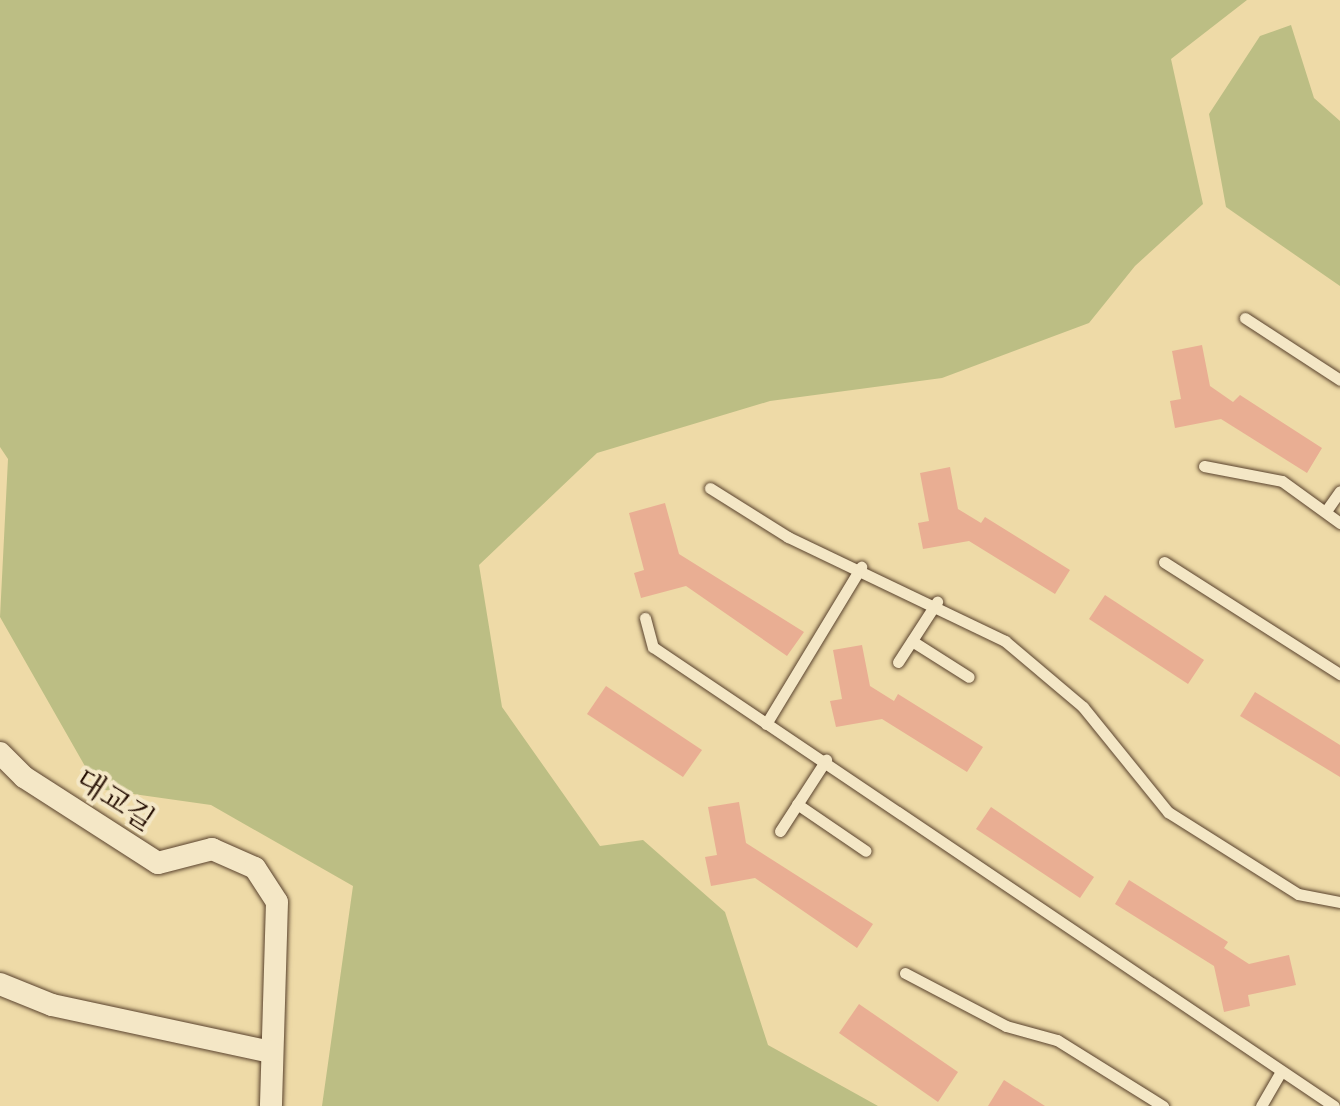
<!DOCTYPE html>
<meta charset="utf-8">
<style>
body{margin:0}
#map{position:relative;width:1340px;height:1106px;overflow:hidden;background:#eedaa7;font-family:"IM FELL Great Primer","Noto Serif KR",serif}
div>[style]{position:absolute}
.green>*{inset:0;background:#bcbe84}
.building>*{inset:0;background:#e9ae93}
.roads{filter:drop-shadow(0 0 2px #59422d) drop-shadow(0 0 2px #59422d)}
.service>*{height:11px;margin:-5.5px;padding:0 5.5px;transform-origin:5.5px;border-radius:5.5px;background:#f4e7c6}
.minor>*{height:22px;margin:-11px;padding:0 11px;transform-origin:11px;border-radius:11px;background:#f4e7c6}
span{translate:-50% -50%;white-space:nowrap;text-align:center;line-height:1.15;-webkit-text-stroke:8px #f4e7c6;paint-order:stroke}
.street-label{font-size:30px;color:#271004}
</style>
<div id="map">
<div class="green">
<i style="clip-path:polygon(0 0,1247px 0,1171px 59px,1203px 204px,1135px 266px,1089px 323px,942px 378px,770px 401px,597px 453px,479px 565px,502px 707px,600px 846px,643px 840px,725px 912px,768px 1045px,878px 1106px,322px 1106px,353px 886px,211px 805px,98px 789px,0 617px,8px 459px,0 447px)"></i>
<i style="clip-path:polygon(1291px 25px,1314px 98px,1340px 121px,1340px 286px,1226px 207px,1209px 114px,1260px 36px)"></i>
</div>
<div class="building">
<i style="clip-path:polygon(1202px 345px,1210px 386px,1233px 402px,1240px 395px,1322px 448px,1307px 473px,1221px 419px,1175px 428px,1170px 401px,1181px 399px,1172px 351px)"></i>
<i style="clip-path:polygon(950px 467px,958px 509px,981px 523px,985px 517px,1070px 570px,1055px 594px,969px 541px,923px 549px,918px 523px,929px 521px,920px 473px)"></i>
<i style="clip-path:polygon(665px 503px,679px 554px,804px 632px,787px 656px,686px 586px,641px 598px,634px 573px,644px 570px,629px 513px)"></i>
<i style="clip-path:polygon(1105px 595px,1204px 660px,1188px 684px,1089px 619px)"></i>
<i style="clip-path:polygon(862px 645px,870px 686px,894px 701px,898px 694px,983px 747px,967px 772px,882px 719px,836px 727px,830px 701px,842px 699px,833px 650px)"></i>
<i style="clip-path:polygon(606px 686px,702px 750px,683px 777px,587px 714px)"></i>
<i style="clip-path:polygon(1255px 692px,1340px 745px,1340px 777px,1240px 716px)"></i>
<i style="clip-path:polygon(739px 802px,746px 843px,873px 924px,857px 948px,755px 878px,711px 886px,705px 857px,717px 855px,708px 807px)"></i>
<i style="clip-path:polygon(991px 807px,1094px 877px,1080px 898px,976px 829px)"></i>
<i style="clip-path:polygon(1129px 880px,1228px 942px,1224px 948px,1249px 964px,1289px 955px,1296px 985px,1248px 995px,1250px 1006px,1224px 1012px,1214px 966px,1115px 904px)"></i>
<i style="clip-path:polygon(859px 1004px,958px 1072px,938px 1102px,839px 1033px)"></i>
<i style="clip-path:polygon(1004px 1080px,1045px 1106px,988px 1106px)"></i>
</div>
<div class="roads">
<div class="service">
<i style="left:1245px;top:318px;width:113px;rotate:33.1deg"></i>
<i style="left:1204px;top:466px;width:79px;rotate:10.9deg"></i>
<i style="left:1282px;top:481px;width:72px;rotate:35.9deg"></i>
<i style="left:710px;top:488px;width:92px;rotate:32.1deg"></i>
<i style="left:788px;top:537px;width:241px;rotate:25.6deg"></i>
<i style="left:1005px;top:641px;width:102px;rotate:40.2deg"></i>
<i style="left:1083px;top:707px;width:135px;rotate:51deg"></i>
<i style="left:1168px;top:812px;width:154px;rotate:32.2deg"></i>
<i style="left:1298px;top:894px;width:43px;rotate:10.8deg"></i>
<i style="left:1326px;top:511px;width:24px;rotate:-55deg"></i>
<i style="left:1164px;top:562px;width:209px;rotate:32.5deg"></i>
<i style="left:645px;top:618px;width:30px;rotate:75deg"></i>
<i style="left:653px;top:647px;width:821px;rotate:33.98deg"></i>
<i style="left:912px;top:641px;width:67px;rotate:32.3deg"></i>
<i style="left:898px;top:662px;width:72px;rotate:-57deg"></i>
<i style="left:766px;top:724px;width:184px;rotate:-58.8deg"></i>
<i style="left:797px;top:804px;width:83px;rotate:34.3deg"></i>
<i style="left:780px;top:831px;width:85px;rotate:-57.1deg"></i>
<i style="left:905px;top:973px;width:114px;rotate:27.7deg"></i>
<i style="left:1006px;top:1026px;width:53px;rotate:15.4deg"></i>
<i style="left:1057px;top:1040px;width:125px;rotate:31.9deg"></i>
<i style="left:1261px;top:1106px;width:39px;rotate:-60deg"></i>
</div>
<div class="minor">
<i style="left:0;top:753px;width:34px;rotate:45deg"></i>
<i style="left:24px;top:777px;width:159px;rotate:32.7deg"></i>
<i style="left:158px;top:863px;width:56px;rotate:-14.5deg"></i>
<i style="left:212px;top:849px;width:47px;rotate:23.8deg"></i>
<i style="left:255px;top:868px;width:40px;rotate:57.1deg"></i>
<i style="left:277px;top:902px;width:204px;rotate:91.7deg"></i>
<i style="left:0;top:984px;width:56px;rotate:22deg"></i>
<i style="left:52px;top:1005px;width:225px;rotate:12.1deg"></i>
</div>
</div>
<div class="street-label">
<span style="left:115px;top:800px;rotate:33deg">대교길</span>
</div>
</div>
